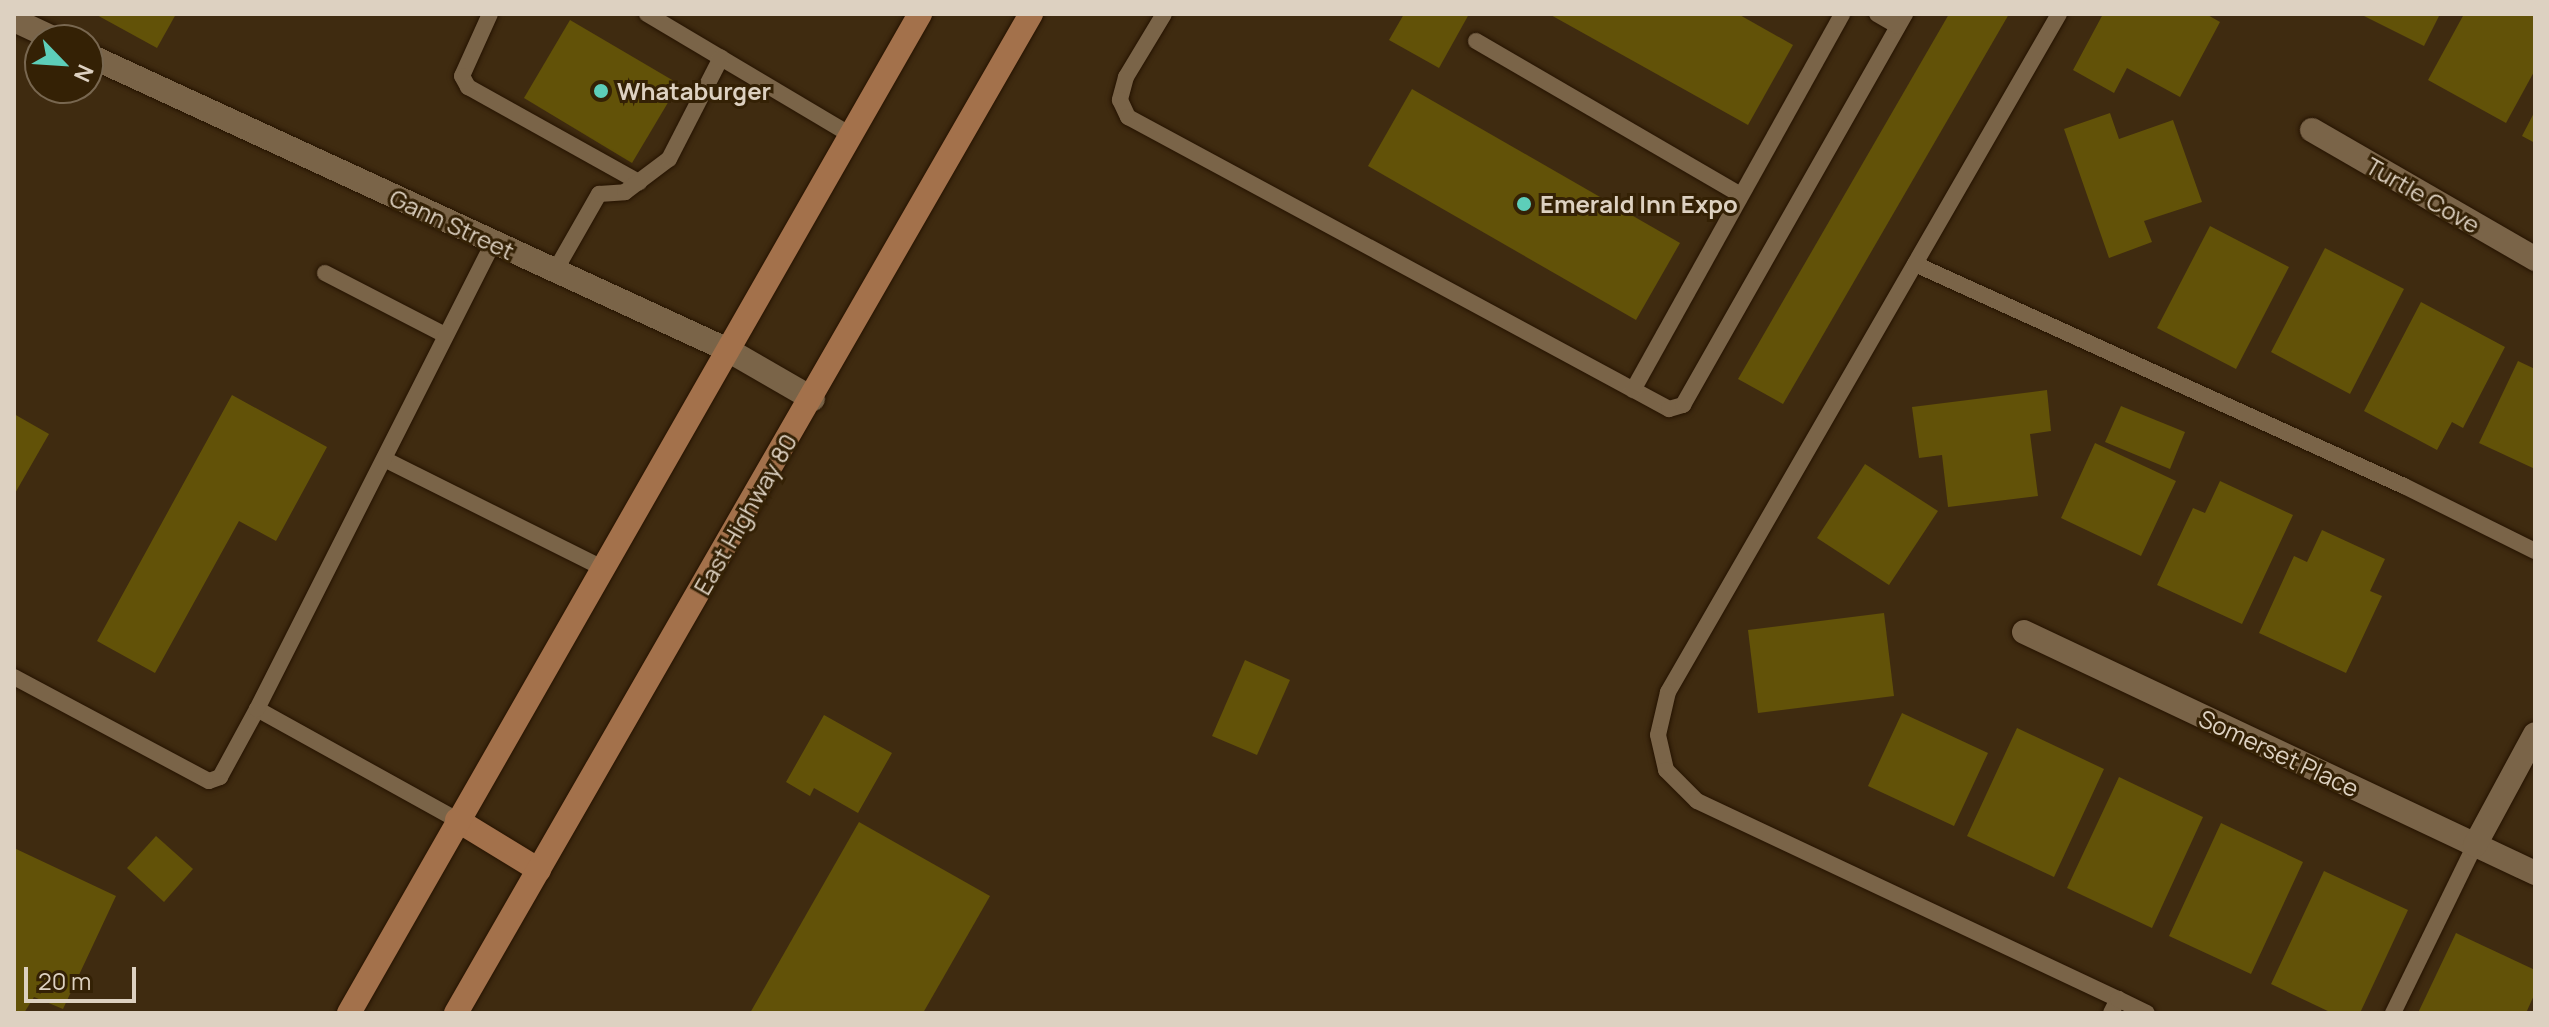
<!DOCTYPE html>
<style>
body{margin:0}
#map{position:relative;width:2549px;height:1027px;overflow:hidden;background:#3f2b10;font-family:Manrope,sans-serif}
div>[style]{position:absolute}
.building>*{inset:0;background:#625208}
.roads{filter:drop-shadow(0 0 2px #251300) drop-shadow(0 0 2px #251300)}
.service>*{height:16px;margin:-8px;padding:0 8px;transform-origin:8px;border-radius:8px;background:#7a6448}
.minor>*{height:24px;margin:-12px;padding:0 12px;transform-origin:12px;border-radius:12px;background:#7a6448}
.primary>*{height:24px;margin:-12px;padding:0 12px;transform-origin:12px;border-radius:12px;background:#a3714b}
.dots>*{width:22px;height:22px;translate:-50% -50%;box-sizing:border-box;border:4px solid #342105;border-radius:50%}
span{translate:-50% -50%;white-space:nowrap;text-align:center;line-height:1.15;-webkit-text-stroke:6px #342105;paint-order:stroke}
.poi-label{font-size:24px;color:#ddd1c1;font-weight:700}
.left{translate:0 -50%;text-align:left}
.street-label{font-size:24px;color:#ddd1c1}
.frame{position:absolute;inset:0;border:16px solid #ddd1c1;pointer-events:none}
.north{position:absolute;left:24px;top:24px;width:80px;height:80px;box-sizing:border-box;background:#342105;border:2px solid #786750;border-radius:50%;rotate:115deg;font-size:22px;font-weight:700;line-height:32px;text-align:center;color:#ddd1c1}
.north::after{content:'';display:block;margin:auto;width:28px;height:36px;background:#5dceb9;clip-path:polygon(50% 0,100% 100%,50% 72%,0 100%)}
.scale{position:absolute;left:24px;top:967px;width:112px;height:36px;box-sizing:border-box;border:4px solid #ddd1c1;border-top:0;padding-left:10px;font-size:24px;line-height:28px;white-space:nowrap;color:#ddd1c1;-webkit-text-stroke:6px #342105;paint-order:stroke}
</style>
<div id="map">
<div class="building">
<i style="clip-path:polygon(95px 14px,176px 14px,157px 48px)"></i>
<i style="clip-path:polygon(1404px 14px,1469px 14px,1439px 68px,1389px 40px)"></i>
<i style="clip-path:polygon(1549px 14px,1738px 14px,1793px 45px,1748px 125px)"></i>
<i style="clip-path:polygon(1949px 14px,2009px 14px,1783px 404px,1738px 379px)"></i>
<i style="clip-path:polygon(2103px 14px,2206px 14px,2220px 22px,2180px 97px,2127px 68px,2114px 93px,2073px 70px)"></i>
<i style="clip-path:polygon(2360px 14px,2440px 14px,2424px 46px)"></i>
<i style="clip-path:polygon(2464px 14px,2535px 14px,2535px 70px,2506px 123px,2428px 80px)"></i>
<i style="clip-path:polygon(570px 20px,679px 84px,632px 163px,524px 98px)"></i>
<i style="clip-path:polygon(1412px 89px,1680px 243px,1636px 320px,1368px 166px)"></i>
<i style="clip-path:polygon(2535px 111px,2535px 143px,2522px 136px)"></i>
<i style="clip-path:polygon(2110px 113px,2119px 139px,2173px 120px,2202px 202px,2144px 221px,2152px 242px,2109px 258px,2064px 129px)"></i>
<i style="clip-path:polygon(2210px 226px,2289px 267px,2236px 369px,2157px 328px)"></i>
<i style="clip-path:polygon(2325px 248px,2404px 289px,2350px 394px,2271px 352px)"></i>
<i style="clip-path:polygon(2421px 302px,2505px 347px,2463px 428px,2452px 422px,2437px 450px,2364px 411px)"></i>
<i style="clip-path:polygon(2518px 361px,2535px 369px,2535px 469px,2479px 443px)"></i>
<i style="clip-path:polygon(2047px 390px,2051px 431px,2030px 434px,2038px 496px,1948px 507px,1942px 455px,1919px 458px,1912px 407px)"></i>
<i style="clip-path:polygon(232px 395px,327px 447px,276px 541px,239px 521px,155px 673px,97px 641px)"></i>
<i style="clip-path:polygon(2121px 406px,2185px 432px,2170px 469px,2105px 442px)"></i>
<i style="clip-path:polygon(14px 414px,49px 434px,14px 495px)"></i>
<i style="clip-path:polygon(2095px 443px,2176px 481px,2141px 556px,2061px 518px)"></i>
<i style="clip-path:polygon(1865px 464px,1938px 511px,1889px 585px,1817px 538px)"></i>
<i style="clip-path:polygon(2220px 481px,2293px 515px,2242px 624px,2157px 585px,2193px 508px,2205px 513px)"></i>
<i style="clip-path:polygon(2322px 530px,2385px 559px,2370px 591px,2382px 596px,2346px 673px,2259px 633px,2294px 556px,2307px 562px)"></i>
<i style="clip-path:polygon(1884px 613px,1894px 696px,1758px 713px,1748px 630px)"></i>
<i style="clip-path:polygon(1245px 660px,1290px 680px,1257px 755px,1212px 736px)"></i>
<i style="clip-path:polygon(1902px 713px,1988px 753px,1954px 826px,1868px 786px)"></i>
<i style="clip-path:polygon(824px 715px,892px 753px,858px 813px,814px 788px,810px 796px,786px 782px)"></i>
<i style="clip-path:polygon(2017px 728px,2104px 769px,2054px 877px,1967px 836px)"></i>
<i style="clip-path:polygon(2119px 777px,2203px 817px,2152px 928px,2067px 888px)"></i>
<i style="clip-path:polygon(859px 822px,990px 896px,923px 1013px,750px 1013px)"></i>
<i style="clip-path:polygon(2221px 823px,2303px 862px,2251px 974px,2169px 936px)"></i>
<i style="clip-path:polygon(156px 836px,193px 869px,164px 902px,127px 868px)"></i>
<i style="clip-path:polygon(14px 848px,116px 896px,63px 1009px,34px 997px,24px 1013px,14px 1013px)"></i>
<i style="clip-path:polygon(2324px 871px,2408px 910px,2360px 1013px,2332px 1013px,2271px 984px)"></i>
<i style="clip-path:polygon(2456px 933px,2535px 970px,2535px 993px,2526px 1013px,2418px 1013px)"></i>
</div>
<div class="roads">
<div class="service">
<i style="left:490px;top:14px;width:68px;rotate:114.3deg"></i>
<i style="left:462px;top:76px;width:13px;rotate:61deg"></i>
<i style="left:468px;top:87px;width:196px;rotate:29.1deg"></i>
<i style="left:647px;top:14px;width:237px;rotate:30.7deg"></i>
<i style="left:1164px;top:14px;width:74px;rotate:121.1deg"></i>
<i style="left:1126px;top:77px;width:24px;rotate:105deg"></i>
<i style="left:1120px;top:100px;width:19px;rotate:65deg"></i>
<i style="left:1128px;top:117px;width:615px;rotate:28.36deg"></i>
<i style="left:1669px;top:409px;width:15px;rotate:-16deg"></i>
<i style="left:1683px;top:405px;width:450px;rotate:-60.4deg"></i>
<i style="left:1877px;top:14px;width:24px;rotate:30deg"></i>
<i style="left:2059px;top:14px;width:783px;rotate:119.97deg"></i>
<i style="left:1668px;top:692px;width:44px;rotate:103.1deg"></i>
<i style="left:1658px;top:735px;width:36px;rotate:77deg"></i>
<i style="left:1666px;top:770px;width:44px;rotate:45deg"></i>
<i style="left:1697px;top:801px;width:465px;rotate:25.2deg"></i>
<i style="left:1476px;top:41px;width:306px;rotate:30.2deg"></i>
<i style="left:1915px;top:264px;width:537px;rotate:24.42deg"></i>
<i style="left:2404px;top:486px;width:146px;rotate:26.4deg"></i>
<i style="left:555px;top:271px;width:89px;rotate:-60.3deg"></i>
<i style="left:599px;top:194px;width:26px;rotate:-4deg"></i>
<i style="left:625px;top:192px;width:55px;rotate:-36.9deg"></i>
<i style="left:669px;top:159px;width:114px;rotate:-62.8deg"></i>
<i style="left:325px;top:273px;width:135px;rotate:27.3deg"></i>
<i style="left:1633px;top:390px;width:430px;rotate:-60.9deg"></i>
<i style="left:386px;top:460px;width:242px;rotate:26.5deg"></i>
<i style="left:14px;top:677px;width:221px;rotate:28.1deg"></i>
<i style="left:209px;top:781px;width:12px;rotate:-20deg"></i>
<i style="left:220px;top:777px;width:77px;rotate:-61.4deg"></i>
<i style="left:257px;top:709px;width:229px;rotate:29deg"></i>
<i style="left:257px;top:709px;width:522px;rotate:-63.14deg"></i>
<i style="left:2111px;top:1013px;width:16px;rotate:-63deg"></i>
<i style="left:2118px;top:999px;width:32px;rotate:26deg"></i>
<i style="left:2393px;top:1013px;width:187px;rotate:-64deg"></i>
</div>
<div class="minor">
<i style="left:14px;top:20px;width:47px;rotate:24.9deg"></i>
<i style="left:88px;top:55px;width:705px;rotate:24.75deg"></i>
<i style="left:728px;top:350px;width:98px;rotate:30deg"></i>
<i style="left:2312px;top:130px;width:258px;rotate:30deg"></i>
<i style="left:2024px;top:632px;width:565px;rotate:25.25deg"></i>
<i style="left:2475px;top:845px;width:126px;rotate:-61.6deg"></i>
</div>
<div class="primary">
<i style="left:457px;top:820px;width:96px;rotate:31.4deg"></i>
<i style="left:349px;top:1013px;width:1151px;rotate:-60.25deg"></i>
<i style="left:456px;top:1013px;width:1153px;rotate:-60.08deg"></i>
</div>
</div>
<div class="dots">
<i style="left:601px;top:91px;background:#5dceb9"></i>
<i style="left:1524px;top:204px;background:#5dceb9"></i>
</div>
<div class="poi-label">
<span class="left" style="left:617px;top:91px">Whataburger</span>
<span class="left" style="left:1540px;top:204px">Emerald Inn Expo</span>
</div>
<div class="street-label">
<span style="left:2423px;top:195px;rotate:30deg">Turtle Cove</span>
<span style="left:452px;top:224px;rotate:25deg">Gann Street</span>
<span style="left:745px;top:514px;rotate:-60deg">East Highway 80</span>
<span style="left:2279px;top:753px;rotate:25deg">Somerset Place</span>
</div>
<div class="frame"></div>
<div class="north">N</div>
<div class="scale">20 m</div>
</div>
